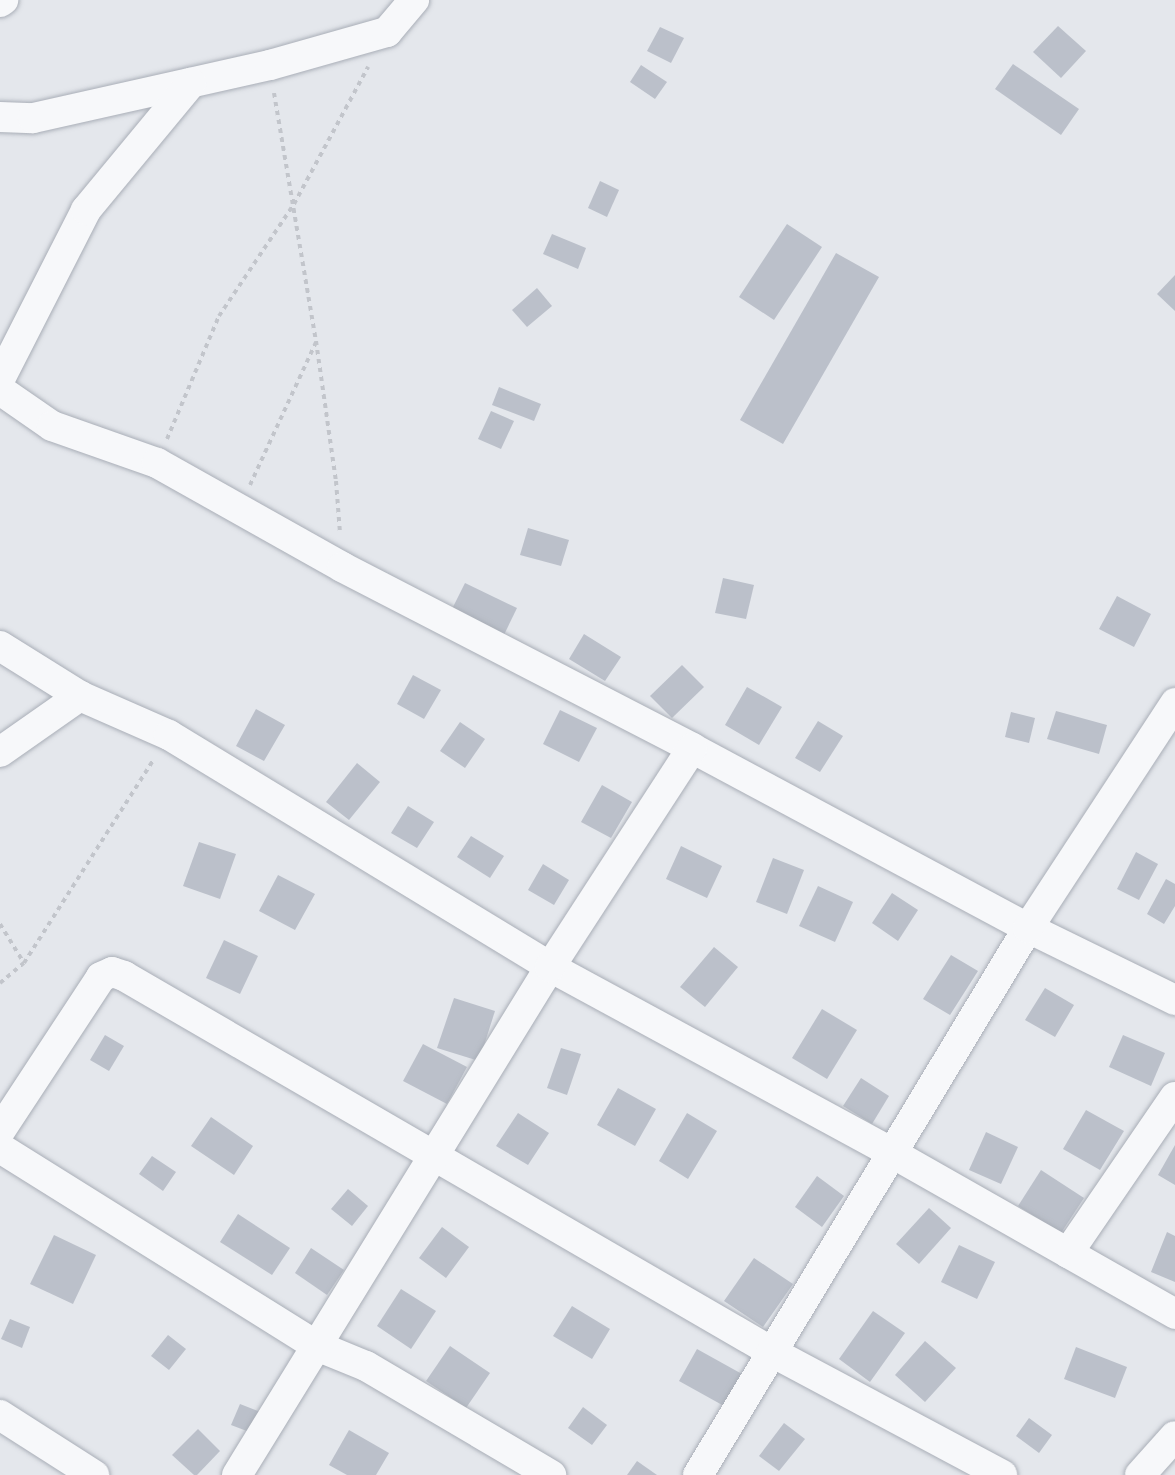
<!DOCTYPE html>
<style>
body{margin:0}
#map{position:relative;width:1175px;height:1475px;overflow:hidden;background:#e4e7ec;font-family:Karla,sans-serif}
div>[style]{position:absolute}
.building>*{inset:0;background:#bbc0ca}
.path>*{height:4px;margin-top:-2px;transform-origin:0;background:repeating-linear-gradient(90deg,#c2c5cb 0 4.5px,transparent 0 9px)}
.roads{filter:drop-shadow(0 0 2px #a9aeb7) drop-shadow(0 0 2px #a9aeb7)}
.minor>*{height:30px;margin:-15px;padding:0 15px;transform-origin:15px;border-radius:15px;background:#f7f8fa}
span{translate:-50% -50%;white-space:nowrap;text-align:center;line-height:1.15;-webkit-text-stroke:5px #f4f6f9;paint-order:stroke}
</style>
<div id="map">
<div class="building">
<i style="clip-path:polygon(1058px 26px,1086px 51px,1061px 78px,1033px 52px)"></i>
<i style="clip-path:polygon(660px 27px,684px 38px,671px 63px,647px 51px)"></i>
<i style="clip-path:polygon(1013px 64px,1079px 109px,1061px 135px,995px 89px)"></i>
<i style="clip-path:polygon(641px 65px,667px 82px,655px 99px,630px 82px)"></i>
<i style="clip-path:polygon(600px 181px,619px 190px,607px 217px,588px 208px)"></i>
<i style="clip-path:polygon(787px 224px,822px 247px,774px 320px,739px 297px)"></i>
<i style="clip-path:polygon(552px 234px,586px 248px,578px 269px,543px 254px)"></i>
<i style="clip-path:polygon(836px 253px,879px 277px,783px 444px,740px 420px)"></i>
<i style="clip-path:polygon(1175px 275px,1175px 311px,1157px 294px)"></i>
<i style="clip-path:polygon(537px 288px,552px 306px,527px 327px,512px 310px)"></i>
<i style="clip-path:polygon(499px 387px,541px 404px,534px 421px,492px 405px)"></i>
<i style="clip-path:polygon(491px 411px,514px 421px,501px 449px,478px 439px)"></i>
<i style="clip-path:polygon(528px 528px,569px 540px,561px 566px,520px 555px)"></i>
<i style="clip-path:polygon(723px 578px,754px 585px,746px 619px,715px 613px)"></i>
<i style="clip-path:polygon(465px 583px,517px 608px,500px 643px,448px 617px)"></i>
<i style="clip-path:polygon(1117px 596px,1151px 614px,1134px 647px,1099px 629px)"></i>
<i style="clip-path:polygon(584px 634px,621px 657px,605px 681px,569px 659px)"></i>
<i style="clip-path:polygon(682px 665px,704px 687px,672px 718px,650px 696px)"></i>
<i style="clip-path:polygon(413px 675px,441px 690px,424px 719px,397px 704px)"></i>
<i style="clip-path:polygon(747px 687px,782px 707px,759px 745px,725px 725px)"></i>
<i style="clip-path:polygon(256px 709px,285px 725px,264px 761px,236px 746px)"></i>
<i style="clip-path:polygon(560px 710px,597px 728px,579px 762px,543px 744px)"></i>
<i style="clip-path:polygon(1056px 711px,1107px 725px,1099px 754px,1047px 739px)"></i>
<i style="clip-path:polygon(1011px 712px,1035px 718px,1029px 743px,1005px 737px)"></i>
<i style="clip-path:polygon(818px 721px,843px 736px,820px 772px,795px 758px)"></i>
<i style="clip-path:polygon(460px 722px,485px 739px,465px 768px,440px 751px)"></i>
<i style="clip-path:polygon(357px 763px,380px 782px,349px 820px,326px 802px)"></i>
<i style="clip-path:polygon(602px 785px,632px 802px,611px 838px,581px 822px)"></i>
<i style="clip-path:polygon(408px 806px,434px 822px,417px 848px,391px 833px)"></i>
<i style="clip-path:polygon(471px 836px,504px 856px,490px 878px,457px 857px)"></i>
<i style="clip-path:polygon(199px 842px,236px 854px,220px 899px,183px 886px)"></i>
<i style="clip-path:polygon(681px 846px,722px 866px,707px 898px,666px 879px)"></i>
<i style="clip-path:polygon(1136px 852px,1158px 864px,1139px 900px,1117px 889px)"></i>
<i style="clip-path:polygon(773px 858px,804px 870px,787px 914px,756px 902px)"></i>
<i style="clip-path:polygon(543px 864px,569px 880px,554px 905px,528px 890px)"></i>
<i style="clip-path:polygon(278px 875px,315px 894px,295px 930px,259px 911px)"></i>
<i style="clip-path:polygon(1166px 879px,1175px 884px,1175px 906px,1164px 924px,1147px 914px)"></i>
<i style="clip-path:polygon(818px 886px,853px 902px,835px 942px,799px 926px)"></i>
<i style="clip-path:polygon(892px 893px,918px 910px,898px 941px,872px 923px)"></i>
<i style="clip-path:polygon(224px 940px,258px 956px,240px 994px,206px 978px)"></i>
<i style="clip-path:polygon(714px 947px,738px 967px,705px 1007px,680px 987px)"></i>
<i style="clip-path:polygon(951px 955px,978px 971px,950px 1015px,923px 999px)"></i>
<i style="clip-path:polygon(1045px 988px,1074px 1005px,1055px 1037px,1025px 1020px)"></i>
<i style="clip-path:polygon(454px 998px,495px 1011px,479px 1061px,437px 1048px)"></i>
<i style="clip-path:polygon(822px 1009px,857px 1030px,827px 1079px,792px 1058px)"></i>
<i style="clip-path:polygon(105px 1035px,124px 1046px,109px 1071px,90px 1060px)"></i>
<i style="clip-path:polygon(1123px 1035px,1165px 1053px,1151px 1086px,1109px 1067px)"></i>
<i style="clip-path:polygon(423px 1044px,467px 1067px,447px 1104px,403px 1081px)"></i>
<i style="clip-path:polygon(561px 1048px,581px 1054px,567px 1095px,547px 1088px)"></i>
<i style="clip-path:polygon(861px 1078px,889px 1096px,872px 1124px,843px 1106px)"></i>
<i style="clip-path:polygon(618px 1088px,656px 1109px,635px 1146px,597px 1125px)"></i>
<i style="clip-path:polygon(1086px 1110px,1124px 1131px,1100px 1170px,1063px 1149px)"></i>
<i style="clip-path:polygon(518px 1113px,549px 1133px,528px 1165px,496px 1146px)"></i>
<i style="clip-path:polygon(687px 1113px,717px 1131px,688px 1179px,659px 1161px)"></i>
<i style="clip-path:polygon(211px 1117px,253px 1146px,234px 1175px,191px 1146px)"></i>
<i style="clip-path:polygon(986px 1132px,1018px 1147px,1001px 1184px,969px 1170px)"></i>
<i style="clip-path:polygon(1175px 1145px,1175px 1185px,1158px 1175px)"></i>
<i style="clip-path:polygon(152px 1156px,176px 1172px,163px 1191px,139px 1174px)"></i>
<i style="clip-path:polygon(1041px 1170px,1084px 1198px,1061px 1233px,1018px 1206px)"></i>
<i style="clip-path:polygon(817px 1176px,844px 1196px,822px 1227px,795px 1207px)"></i>
<i style="clip-path:polygon(348px 1189px,368px 1206px,352px 1226px,331px 1209px)"></i>
<i style="clip-path:polygon(929px 1208px,951px 1228px,919px 1264px,896px 1244px)"></i>
<i style="clip-path:polygon(238px 1214px,290px 1248px,272px 1275px,220px 1242px)"></i>
<i style="clip-path:polygon(442px 1227px,469px 1247px,446px 1278px,419px 1258px)"></i>
<i style="clip-path:polygon(1167px 1232px,1175px 1236px,1175px 1282px,1151px 1272px)"></i>
<i style="clip-path:polygon(54px 1235px,96px 1255px,73px 1304px,30px 1284px)"></i>
<i style="clip-path:polygon(959px 1245px,995px 1262px,977px 1299px,941px 1282px)"></i>
<i style="clip-path:polygon(311px 1248px,344px 1270px,327px 1295px,295px 1273px)"></i>
<i style="clip-path:polygon(754px 1258px,793px 1284px,763px 1327px,724px 1301px)"></i>
<i style="clip-path:polygon(401px 1289px,436px 1311px,411px 1349px,377px 1326px)"></i>
<i style="clip-path:polygon(572px 1306px,610px 1329px,592px 1359px,553px 1336px)"></i>
<i style="clip-path:polygon(873px 1311px,905px 1333px,870px 1382px,839px 1359px)"></i>
<i style="clip-path:polygon(10px 1319px,30px 1327px,22px 1348px,1px 1339px)"></i>
<i style="clip-path:polygon(168px 1335px,186px 1349px,169px 1370px,151px 1356px)"></i>
<i style="clip-path:polygon(925px 1341px,956px 1368px,925px 1402px,895px 1375px)"></i>
<i style="clip-path:polygon(450px 1346px,490px 1373px,466px 1408px,426px 1381px)"></i>
<i style="clip-path:polygon(1076px 1347px,1127px 1367px,1115px 1398px,1064px 1379px)"></i>
<i style="clip-path:polygon(697px 1349px,742px 1374px,724px 1406px,679px 1381px)"></i>
<i style="clip-path:polygon(240px 1404px,266px 1414px,257px 1435px,231px 1425px)"></i>
<i style="clip-path:polygon(583px 1407px,607px 1425px,592px 1445px,568px 1428px)"></i>
<i style="clip-path:polygon(1029px 1418px,1052px 1435px,1039px 1453px,1016px 1436px)"></i>
<i style="clip-path:polygon(784px 1423px,805px 1439px,779px 1471px,759px 1456px)"></i>
<i style="clip-path:polygon(198px 1429px,220px 1451px,197px 1475px,194px 1475px,172px 1455px)"></i>
<i style="clip-path:polygon(349px 1430px,389px 1453px,376px 1475px,347px 1475px,329px 1465px)"></i>
<i style="clip-path:polygon(637px 1461px,657px 1475px,627px 1475px)"></i>
</div>
<div class="path">
<i style="left:274px;top:93px;width:252px;rotate:80.4deg"></i>
<i style="left:316px;top:341px;width:141px;rotate:81.9deg"></i>
<i style="left:336px;top:481px;width:52px;rotate:85.6deg"></i>
<i style="left:167px;top:439px;width:134px;rotate:-67.1deg"></i>
<i style="left:219px;top:316px;width:135px;rotate:-56.2deg"></i>
<i style="left:294px;top:204px;width:156px;rotate:-61.6deg"></i>
<i style="left:250px;top:485px;width:157px;rotate:-65.2deg"></i>
<i style="left:0;top:924px;width:46px;rotate:58.4deg"></i>
<i style="left:0;top:983px;width:31px;rotate:-40deg"></i>
<i style="left:24px;top:963px;width:242px;rotate:-57.5deg"></i>
</div>
<div class="roads">
<div class="minor">
<i style="left:0;top:2px;width:4px;rotate:-34deg"></i>
<i style="left:0;top:117px;width:33px;rotate:2deg"></i>
<i style="left:33px;top:118px;width:243px;rotate:-12.6deg"></i>
<i style="left:270px;top:65px;width:122px;rotate:-15.8deg"></i>
<i style="left:387px;top:32px;width:42px;rotate:-49.8deg"></i>
<i style="left:0;top:379px;width:190px;rotate:-63deg"></i>
<i style="left:86px;top:210px;width:165px;rotate:-50.4deg"></i>
<i style="left:0;top:390px;width:63px;rotate:34.7deg"></i>
<i style="left:52px;top:426px;width:111px;rotate:19.4deg"></i>
<i style="left:157px;top:463px;width:212px;rotate:29.3deg"></i>
<i style="left:342px;top:567px;width:394px;rotate:27.3deg"></i>
<i style="left:692px;top:748px;width:381px;rotate:28.2deg"></i>
<i style="left:1028px;top:928px;width:164px;rotate:26.1deg"></i>
<i style="left:0;top:646px;width:94px;rotate:32deg"></i>
<i style="left:80px;top:696px;width:97px;rotate:23.7deg"></i>
<i style="left:169px;top:735px;width:446px;rotate:31.3deg"></i>
<i style="left:550px;top:967px;width:389px;rotate:28.5deg"></i>
<i style="left:892px;top:1153px;width:326px;rotate:29.6deg"></i>
<i style="left:0;top:752px;width:98px;rotate:-35deg"></i>
<i style="left:0;top:1131px;width:184px;rotate:-56.7deg"></i>
<i style="left:101px;top:977px;width:12px;rotate:-24deg"></i>
<i style="left:112px;top:972px;width:13px;rotate:18deg"></i>
<i style="left:124px;top:976px;width:749px;rotate:30.12deg"></i>
<i style="left:772px;top:1352px;width:261px;rotate:28.1deg"></i>
<i style="left:0;top:1148px;width:374px;rotate:32deg"></i>
<i style="left:317px;top:1346px;width:53px;rotate:22.2deg"></i>
<i style="left:366px;top:1366px;width:215px;rotate:30.5deg"></i>
<i style="left:1068px;top:1253px;width:189px;rotate:-55.6deg"></i>
<i style="left:0;top:1415px;width:112px;rotate:32.6deg"></i>
<i style="left:237px;top:1475px;width:597px;rotate:-58.36deg"></i>
<i style="left:550px;top:967px;width:261px;rotate:-57deg"></i>
<i style="left:698px;top:1475px;width:639px;rotate:-58.9deg"></i>
<i style="left:1028px;top:928px;width:269px;rotate:-56.8deg"></i>
<i style="left:1140px;top:1475px;width:52px;rotate:-48.1deg"></i>
</div>
</div>
</div>
